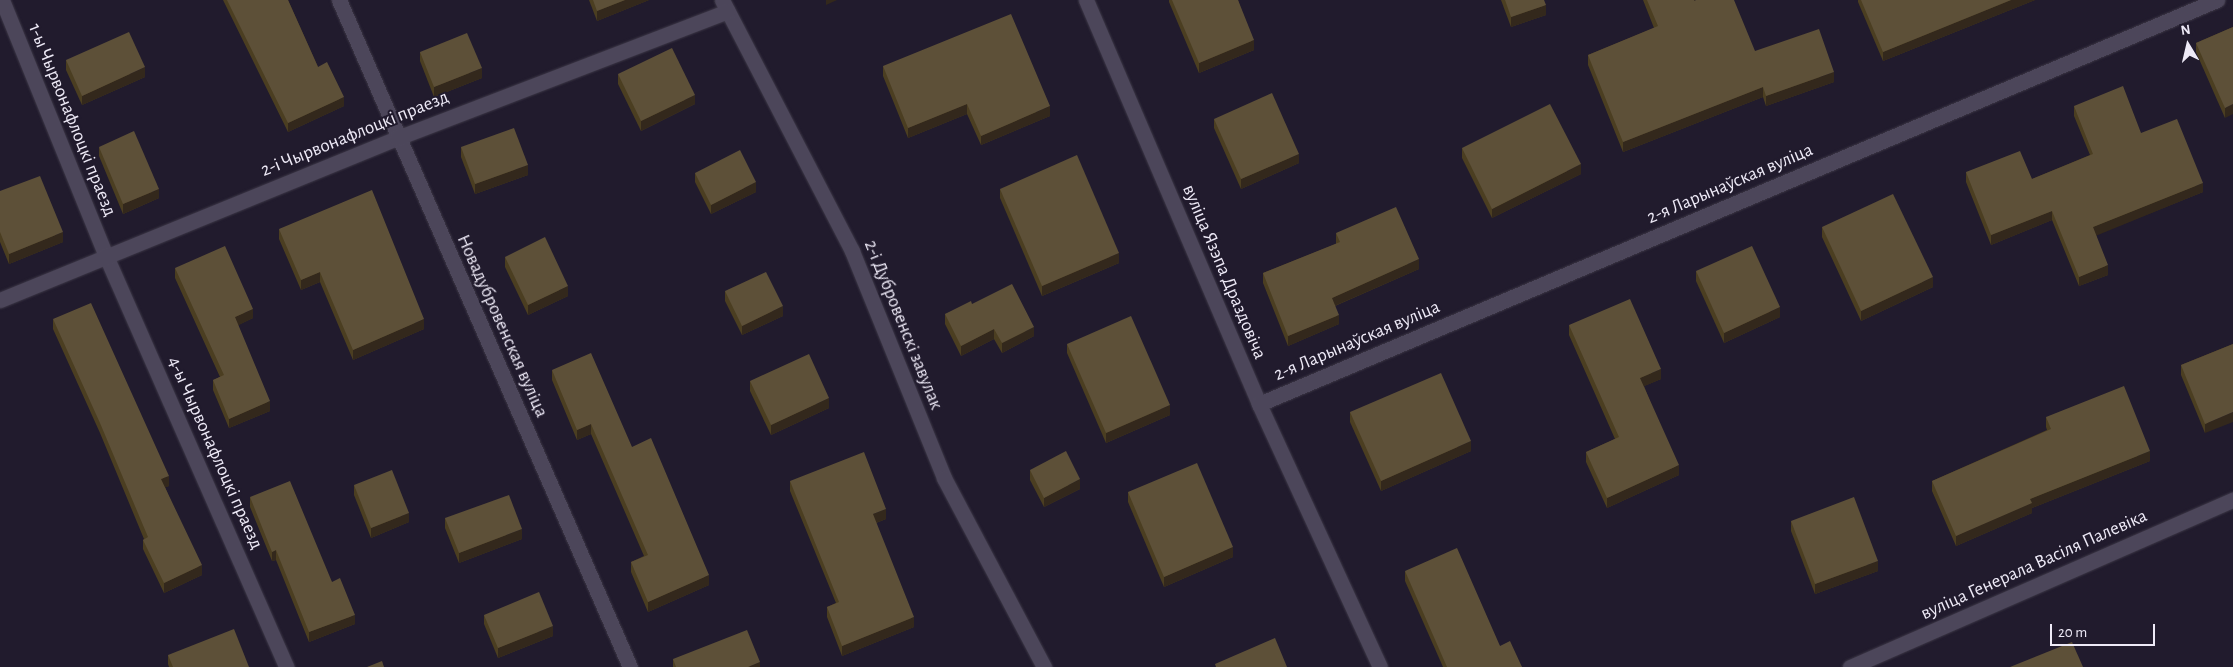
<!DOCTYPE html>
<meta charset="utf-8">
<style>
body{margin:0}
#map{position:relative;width:2233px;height:667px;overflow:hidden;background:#211b2d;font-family:"Alegreya Sans",sans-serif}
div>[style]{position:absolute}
.roads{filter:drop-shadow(0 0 1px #3c3746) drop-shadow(0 0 1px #3c3746)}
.minor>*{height:15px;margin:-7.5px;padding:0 7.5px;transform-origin:7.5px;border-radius:7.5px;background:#4c465a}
.wall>*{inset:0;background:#4b3e21}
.shaded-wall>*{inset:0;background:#33281c}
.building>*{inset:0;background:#5d5038}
span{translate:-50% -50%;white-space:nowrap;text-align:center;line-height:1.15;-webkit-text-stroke:4px #211b2d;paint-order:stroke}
.street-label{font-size:19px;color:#eeeaf7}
.north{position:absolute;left:2163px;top:20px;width:50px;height:50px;-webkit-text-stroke:4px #211b2d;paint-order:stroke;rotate:351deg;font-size:14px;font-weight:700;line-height:20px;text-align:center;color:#eeeaf7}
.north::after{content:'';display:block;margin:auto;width:18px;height:22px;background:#eeeaf7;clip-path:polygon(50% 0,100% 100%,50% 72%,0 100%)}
.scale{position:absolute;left:2050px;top:624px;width:105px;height:22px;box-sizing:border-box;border:2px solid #eeeaf7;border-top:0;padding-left:6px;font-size:15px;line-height:18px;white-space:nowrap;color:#eeeaf7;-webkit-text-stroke:4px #211b2d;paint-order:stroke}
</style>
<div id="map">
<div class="roads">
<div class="minor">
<i style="left:2px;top:0;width:276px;rotate:67.9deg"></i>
<i style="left:106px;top:256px;width:449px;rotate:66.3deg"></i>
<i style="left:339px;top:0;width:728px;rotate:66.43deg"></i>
<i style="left:722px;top:0;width:283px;rotate:62.6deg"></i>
<i style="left:852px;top:251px;width:245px;rotate:67.9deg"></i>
<i style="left:944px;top:478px;width:214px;rotate:62.1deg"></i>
<i style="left:1086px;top:0;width:439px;rotate:66.8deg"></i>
<i style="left:1259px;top:404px;width:289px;rotate:65.3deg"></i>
<i style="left:0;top:300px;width:429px;rotate:-22.2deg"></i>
<i style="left:397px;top:138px;width:354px;rotate:-21deg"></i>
<i style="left:1259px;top:404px;width:1040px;rotate:-22.87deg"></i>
<i style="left:1850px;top:667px;width:418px;rotate:-23.6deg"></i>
</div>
</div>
<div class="wall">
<i style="clip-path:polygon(223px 0,288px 0,318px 67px,344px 106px,288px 132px)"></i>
<i style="clip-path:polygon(589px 0,649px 0,597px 21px)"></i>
<i style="clip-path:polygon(1169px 0,1238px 0,1254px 50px,1199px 73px,1169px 2px)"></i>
<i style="clip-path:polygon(1501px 0,1544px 0,1546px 15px,1511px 27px)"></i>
<i style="clip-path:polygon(1643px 0,1694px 0,1755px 51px,1834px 82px,1766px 106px,1763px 97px,1623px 152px,1588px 65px,1588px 55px,1654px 28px)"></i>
<i style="clip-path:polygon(1858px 0,2035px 0,1883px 61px,1858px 2px)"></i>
<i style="clip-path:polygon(2233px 27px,2225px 118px,2196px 52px,2196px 43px)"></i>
<i style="clip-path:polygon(420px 52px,482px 78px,434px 97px,420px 61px)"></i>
<i style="clip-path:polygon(66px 60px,145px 77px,82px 105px,66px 70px)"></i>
<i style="clip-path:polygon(883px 66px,1050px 116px,981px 145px,967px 114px,908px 138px,883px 76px)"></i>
<i style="clip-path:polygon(618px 74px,695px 104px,641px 131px,618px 84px)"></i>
<i style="clip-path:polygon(2074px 106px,2141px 133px,2203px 192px,2096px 235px,2108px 275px,2079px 286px,2052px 220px,1991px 245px,1966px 182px,1966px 172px,2032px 179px,2090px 155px,2074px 116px)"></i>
<i style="clip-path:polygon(1214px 119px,1299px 163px,1241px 189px,1214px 128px)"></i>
<i style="clip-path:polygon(99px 147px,159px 198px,123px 214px,99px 156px)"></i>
<i style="clip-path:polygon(461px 147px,528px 175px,475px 194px,461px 157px)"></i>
<i style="clip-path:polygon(1462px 148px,1581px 174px,1492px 218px,1462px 158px)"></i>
<i style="clip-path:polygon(695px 173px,756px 192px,711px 214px,695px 182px)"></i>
<i style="clip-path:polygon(1000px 189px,1119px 263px,1042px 296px,1000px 198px)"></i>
<i style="clip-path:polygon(0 191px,63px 242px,9px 264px,0 242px)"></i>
<i style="clip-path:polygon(1822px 227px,1933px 287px,1861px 321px,1822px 237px)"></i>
<i style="clip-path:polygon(279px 229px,424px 329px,353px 360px,320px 282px,301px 290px,279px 239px)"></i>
<i style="clip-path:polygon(1336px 233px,1419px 269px,1335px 306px,1339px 324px,1288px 346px,1263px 283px,1263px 273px,1336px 244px)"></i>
<i style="clip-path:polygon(505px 257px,568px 296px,528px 315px,505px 267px)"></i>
<i style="clip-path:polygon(175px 268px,253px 318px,238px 325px,270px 411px,229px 428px,213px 390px,213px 380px,220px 377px,175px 278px)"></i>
<i style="clip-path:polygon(1696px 271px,1780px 317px,1724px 343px,1696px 281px)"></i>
<i style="clip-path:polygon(725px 291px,783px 316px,742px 335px,725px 301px)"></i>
<i style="clip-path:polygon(972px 304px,1034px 336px,1002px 353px,994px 339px,961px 356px,945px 324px,945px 314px)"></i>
<i style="clip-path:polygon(53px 319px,169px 486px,165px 487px,202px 575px,164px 593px,143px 549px,143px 540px,144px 539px,100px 433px,53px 329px)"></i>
<i style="clip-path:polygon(1569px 325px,1661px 379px,1644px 386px,1679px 475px,1607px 508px,1586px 462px,1586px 452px,1615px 439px,1569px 335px)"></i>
<i style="clip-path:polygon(1067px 344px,1170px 415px,1106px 443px,1067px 353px)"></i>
<i style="clip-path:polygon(2233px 344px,2205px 433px,2181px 375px,2181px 365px)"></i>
<i style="clip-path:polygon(552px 370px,632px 447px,709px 585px,648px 612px,631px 572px,631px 562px,644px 556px,591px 434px,577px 440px,552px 380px)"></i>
<i style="clip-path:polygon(750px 381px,829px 408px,771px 435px,750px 391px)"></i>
<i style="clip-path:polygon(1350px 412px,1471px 451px,1381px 491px,1350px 422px)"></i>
<i style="clip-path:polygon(2046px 417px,2150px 461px,2032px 508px,2032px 513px,1956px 546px,1932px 491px,1932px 481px,2047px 430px,2046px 427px)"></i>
<i style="clip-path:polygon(1030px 470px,1080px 489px,1044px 507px,1030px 480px)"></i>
<i style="clip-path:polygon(790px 481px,886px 519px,876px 523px,914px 627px,842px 656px,827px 617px,827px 607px,836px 603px,790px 491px)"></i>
<i style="clip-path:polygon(354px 485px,409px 522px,371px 538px,354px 495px)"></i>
<i style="clip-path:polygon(1128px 492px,1233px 557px,1164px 587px,1128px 502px)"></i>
<i style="clip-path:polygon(250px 497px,332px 582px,355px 624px,309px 642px,276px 560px,272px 561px,250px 507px)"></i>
<i style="clip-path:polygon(445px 518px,522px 539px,459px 563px,445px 528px)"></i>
<i style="clip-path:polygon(1791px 521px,1878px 571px,1815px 594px,1791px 531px)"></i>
<i style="clip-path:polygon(1405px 571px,1500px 646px,1522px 667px,1443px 667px,1405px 581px)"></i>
<i style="clip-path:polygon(484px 615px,553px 636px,498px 658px,484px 624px)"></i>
<i style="clip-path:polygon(168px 655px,249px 667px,169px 667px,168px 664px)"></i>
<i style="clip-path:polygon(673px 659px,760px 667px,673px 667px)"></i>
</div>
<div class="shaded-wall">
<i style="clip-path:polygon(625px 0,649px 0,597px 21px,597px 11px)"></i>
<i style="clip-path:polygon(826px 0,837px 0,826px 5px)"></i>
<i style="clip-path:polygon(2011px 0,2035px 0,1883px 61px,1883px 52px)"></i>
<i style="clip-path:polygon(1546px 5px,1546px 15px,1511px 27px,1511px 17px)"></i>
<i style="clip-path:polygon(1254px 40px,1254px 50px,1199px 73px,1199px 63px)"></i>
<i style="clip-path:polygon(145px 67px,145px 77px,82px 105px,82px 96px)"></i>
<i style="clip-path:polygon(482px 68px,482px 78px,434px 97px,434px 87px)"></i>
<i style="clip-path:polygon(1834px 72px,1834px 82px,1766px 106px,1766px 96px)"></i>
<i style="clip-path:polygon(1763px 87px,1763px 97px,1623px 152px,1623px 142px)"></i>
<i style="clip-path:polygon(695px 95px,695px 104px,641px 131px,641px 121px)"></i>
<i style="clip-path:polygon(344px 97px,344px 106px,288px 132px,288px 123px)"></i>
<i style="clip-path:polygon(967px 104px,967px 114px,908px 138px,908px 128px)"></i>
<i style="clip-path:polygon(2233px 104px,2233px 114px,2225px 118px,2225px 108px)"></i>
<i style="clip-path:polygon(1050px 106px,1050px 116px,981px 145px,981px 136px)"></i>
<i style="clip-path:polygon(1299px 154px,1299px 163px,1241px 189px,1241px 179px)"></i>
<i style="clip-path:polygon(1581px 164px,1581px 174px,1492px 218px,1492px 209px)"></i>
<i style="clip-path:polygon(528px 165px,528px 175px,475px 194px,475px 184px)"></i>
<i style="clip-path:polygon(756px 182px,756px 192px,711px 214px,711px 205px)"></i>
<i style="clip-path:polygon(2203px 183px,2203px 192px,2093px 237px,2093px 227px)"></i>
<i style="clip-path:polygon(159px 189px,159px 198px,123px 214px,123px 204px)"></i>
<i style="clip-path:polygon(2052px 211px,2052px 220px,1991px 245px,1991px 235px)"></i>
<i style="clip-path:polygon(63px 232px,63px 242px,9px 264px,9px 254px)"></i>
<i style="clip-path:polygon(1119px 253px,1119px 263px,1042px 296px,1042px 286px)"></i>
<i style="clip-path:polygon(1419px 259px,1419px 269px,1332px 307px,1332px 298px)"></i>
<i style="clip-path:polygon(2108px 265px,2108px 275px,2079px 286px,2079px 277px)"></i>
<i style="clip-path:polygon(320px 272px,320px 282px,301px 290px,301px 280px)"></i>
<i style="clip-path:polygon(1933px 277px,1933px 287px,1861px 321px,1861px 311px)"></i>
<i style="clip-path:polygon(568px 286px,568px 296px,528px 315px,528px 305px)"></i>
<i style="clip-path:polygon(783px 306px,783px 316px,742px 335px,742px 326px)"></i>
<i style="clip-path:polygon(1780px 307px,1780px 317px,1724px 343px,1724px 333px)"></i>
<i style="clip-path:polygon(253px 309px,253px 318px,235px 327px,235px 317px)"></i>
<i style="clip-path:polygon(1339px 315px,1339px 324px,1288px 346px,1288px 336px)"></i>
<i style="clip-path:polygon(424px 319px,424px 329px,353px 360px,353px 350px)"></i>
<i style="clip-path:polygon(1034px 327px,1034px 336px,1002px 353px,1002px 343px)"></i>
<i style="clip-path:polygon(994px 329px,994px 339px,961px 356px,961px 346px)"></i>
<i style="clip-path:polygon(1661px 369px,1661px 379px,1640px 388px,1640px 378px)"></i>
<i style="clip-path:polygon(829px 398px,829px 408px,771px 435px,771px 425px)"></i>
<i style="clip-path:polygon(270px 401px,270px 411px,229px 428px,229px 419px)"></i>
<i style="clip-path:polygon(1170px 405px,1170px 415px,1106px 443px,1106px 433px)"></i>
<i style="clip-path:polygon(2233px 412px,2233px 422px,2205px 433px,2205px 424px)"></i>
<i style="clip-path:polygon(591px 424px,591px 434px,577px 440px,577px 430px)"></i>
<i style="clip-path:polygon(1471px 441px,1471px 451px,1381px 491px,1381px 481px)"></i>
<i style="clip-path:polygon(2150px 451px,2150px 461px,2032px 508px,2032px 513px,1956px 546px,1956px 536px,2030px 499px)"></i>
<i style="clip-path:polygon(1679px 465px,1679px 475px,1607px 508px,1607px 498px)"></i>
<i style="clip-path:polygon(169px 476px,169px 486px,161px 489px,161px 479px)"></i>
<i style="clip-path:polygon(1080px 479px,1080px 489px,1044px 507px,1044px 498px)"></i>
<i style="clip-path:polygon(886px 509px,886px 519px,873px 524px,873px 514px)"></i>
<i style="clip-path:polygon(409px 513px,409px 522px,371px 538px,371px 528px)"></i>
<i style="clip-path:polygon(522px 529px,522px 539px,459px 563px,459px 553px)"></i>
<i style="clip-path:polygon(1233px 547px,1233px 557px,1164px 587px,1164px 577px)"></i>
<i style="clip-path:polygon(276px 550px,276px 560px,272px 561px,272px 552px)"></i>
<i style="clip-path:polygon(1878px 561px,1878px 571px,1815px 594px,1815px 584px)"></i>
<i style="clip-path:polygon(202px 565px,202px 575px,164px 593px,164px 583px)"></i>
<i style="clip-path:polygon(709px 575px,709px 585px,648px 612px,648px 602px)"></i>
<i style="clip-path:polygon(355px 615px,355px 624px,309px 642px,309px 632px)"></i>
<i style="clip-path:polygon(914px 617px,914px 627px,842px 656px,842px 646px)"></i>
<i style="clip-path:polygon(553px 626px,553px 636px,498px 658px,498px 648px)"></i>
<i style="clip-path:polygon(760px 662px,760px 667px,748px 667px)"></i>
</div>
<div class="building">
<i style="clip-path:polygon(227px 0,288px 0,318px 67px,327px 62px,344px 97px,288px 123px)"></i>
<i style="clip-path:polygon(593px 0,625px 0,597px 11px)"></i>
<i style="clip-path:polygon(1172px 0,1238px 0,1254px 40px,1199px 63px)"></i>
<i style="clip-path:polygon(1505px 0,1544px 0,1546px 5px,1511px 17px)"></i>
<i style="clip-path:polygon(1647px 0,1694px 0,1694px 1px,1696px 0,1734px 0,1755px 51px,1819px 29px,1834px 72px,1766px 96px,1763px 87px,1623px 142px,1588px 55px,1658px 26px)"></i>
<i style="clip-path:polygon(1861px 0,2011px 0,1883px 52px)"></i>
<i style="clip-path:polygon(1011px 14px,1050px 106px,981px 136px,967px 104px,908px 128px,883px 66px)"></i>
<i style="clip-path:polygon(2233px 27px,2233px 104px,2225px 108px,2196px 43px)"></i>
<i style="clip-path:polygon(129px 32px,145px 67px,82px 96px,66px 60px)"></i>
<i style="clip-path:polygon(467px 33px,482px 68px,434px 87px,420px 52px)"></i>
<i style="clip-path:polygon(672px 48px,695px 95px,641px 121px,618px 74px)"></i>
<i style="clip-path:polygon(2123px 86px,2141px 133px,2177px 119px,2203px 183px,2093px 227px,2108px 265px,2079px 277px,2052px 211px,1991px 235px,1966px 172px,2020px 151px,2032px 179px,2093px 154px,2074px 106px)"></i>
<i style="clip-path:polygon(1272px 93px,1299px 154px,1241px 179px,1214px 119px)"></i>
<i style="clip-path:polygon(1550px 104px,1581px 164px,1492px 209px,1462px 148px)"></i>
<i style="clip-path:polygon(514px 128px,528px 165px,475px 184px,461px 147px)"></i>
<i style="clip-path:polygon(134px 131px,159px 189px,123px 204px,99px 147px)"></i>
<i style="clip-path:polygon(740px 150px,756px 182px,711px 205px,695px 173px)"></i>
<i style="clip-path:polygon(1077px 155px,1119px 253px,1042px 286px,1000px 189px)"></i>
<i style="clip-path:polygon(40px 176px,63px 232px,9px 254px,0 232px,0 191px)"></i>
<i style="clip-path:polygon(372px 190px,424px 319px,353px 350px,320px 272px,301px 280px,279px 229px)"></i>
<i style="clip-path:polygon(1893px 194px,1933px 277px,1861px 311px,1822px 227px)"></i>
<i style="clip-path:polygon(1396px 207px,1419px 259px,1332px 298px,1339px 315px,1288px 336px,1263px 273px,1340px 242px,1336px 233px)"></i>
<i style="clip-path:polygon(545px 237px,568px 286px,528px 305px,505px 257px)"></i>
<i style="clip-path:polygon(225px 246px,253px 309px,235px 317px,270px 401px,229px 419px,213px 380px,224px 375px,175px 268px)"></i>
<i style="clip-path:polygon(1752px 246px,1780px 307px,1724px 333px,1696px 271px)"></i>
<i style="clip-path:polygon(766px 272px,783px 306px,742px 326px,725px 291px)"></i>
<i style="clip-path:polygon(1012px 284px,1034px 327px,1002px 343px,994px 329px,961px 346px,945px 314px,971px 301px,972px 304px)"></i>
<i style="clip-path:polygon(1630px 299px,1661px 369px,1640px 378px,1679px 465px,1607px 498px,1586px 452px,1619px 437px,1569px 325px)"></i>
<i style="clip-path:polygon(91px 303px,169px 476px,161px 479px,202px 565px,164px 583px,143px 540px,148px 537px,100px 423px,53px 319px)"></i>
<i style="clip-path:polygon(1131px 316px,1170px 405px,1106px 433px,1067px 344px)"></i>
<i style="clip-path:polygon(2233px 344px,2233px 412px,2205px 424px,2181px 365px)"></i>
<i style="clip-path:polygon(591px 353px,632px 447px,651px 438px,709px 575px,648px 602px,631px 562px,648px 555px,591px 424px,577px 430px,552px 370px)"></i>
<i style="clip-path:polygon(809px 354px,829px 398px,771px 425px,750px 381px)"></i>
<i style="clip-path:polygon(1441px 373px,1471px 441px,1381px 481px,1350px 412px)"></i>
<i style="clip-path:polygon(2124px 386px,2150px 451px,2030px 499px,2032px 503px,1956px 536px,1932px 481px,2051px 429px,2046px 417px)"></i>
<i style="clip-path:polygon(1066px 451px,1080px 479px,1044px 498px,1030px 470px)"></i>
<i style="clip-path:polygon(864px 452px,886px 509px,873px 514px,914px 617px,842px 646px,827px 607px,839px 602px,790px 481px)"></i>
<i style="clip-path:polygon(1197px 463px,1233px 547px,1164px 577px,1128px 492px)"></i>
<i style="clip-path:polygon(392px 470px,409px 513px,371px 528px,354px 485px)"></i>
<i style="clip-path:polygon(290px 481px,332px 582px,340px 578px,355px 615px,309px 632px,276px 550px,272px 552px,250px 497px)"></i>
<i style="clip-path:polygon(509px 495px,522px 529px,459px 553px,445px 518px)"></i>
<i style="clip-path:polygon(1854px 497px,1878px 561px,1815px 584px,1791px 521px)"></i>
<i style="clip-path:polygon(1457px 548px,1500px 646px,1510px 641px,1522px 667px,1447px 667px,1405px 571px)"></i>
<i style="clip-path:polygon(539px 592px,553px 626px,498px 648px,484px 615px)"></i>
<i style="clip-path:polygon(234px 629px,249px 667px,173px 667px,168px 655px)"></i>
<i style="clip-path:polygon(747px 630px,760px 662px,748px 667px,676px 667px,673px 659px)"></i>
<i style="clip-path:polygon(1275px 638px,1287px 667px,1216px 667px,1215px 664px)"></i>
<i style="clip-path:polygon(2072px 642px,2083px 667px,2010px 667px)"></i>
<i style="clip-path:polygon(382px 661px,384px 667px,367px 667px)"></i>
</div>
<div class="street-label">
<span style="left:72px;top:120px;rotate:68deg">1-ы Чырвонафлоцкі праезд</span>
<span style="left:355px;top:134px;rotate:-22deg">2-і Чырвонафлоцкі праезд</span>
<span style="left:1730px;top:184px;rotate:-23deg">2-я Ларынаўская вуліца</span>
<span style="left:1224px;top:272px;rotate:67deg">вуліца Язэпа Драздовіча</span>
<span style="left:903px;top:325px;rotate:68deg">2-і Дубровенскі завулак</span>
<span style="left:502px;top:326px;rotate:66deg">Новадубровенская вуліца</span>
<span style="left:1357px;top:341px;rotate:-23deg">2-я Ларынаўская вуліца</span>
<span style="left:215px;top:453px;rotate:66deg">4-ы Чырвонафлоцкі праезд</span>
<span style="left:2034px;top:565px;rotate:-24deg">вуліца Генерала Васіля Палевіка</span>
</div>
<div class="north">N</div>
<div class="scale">20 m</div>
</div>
